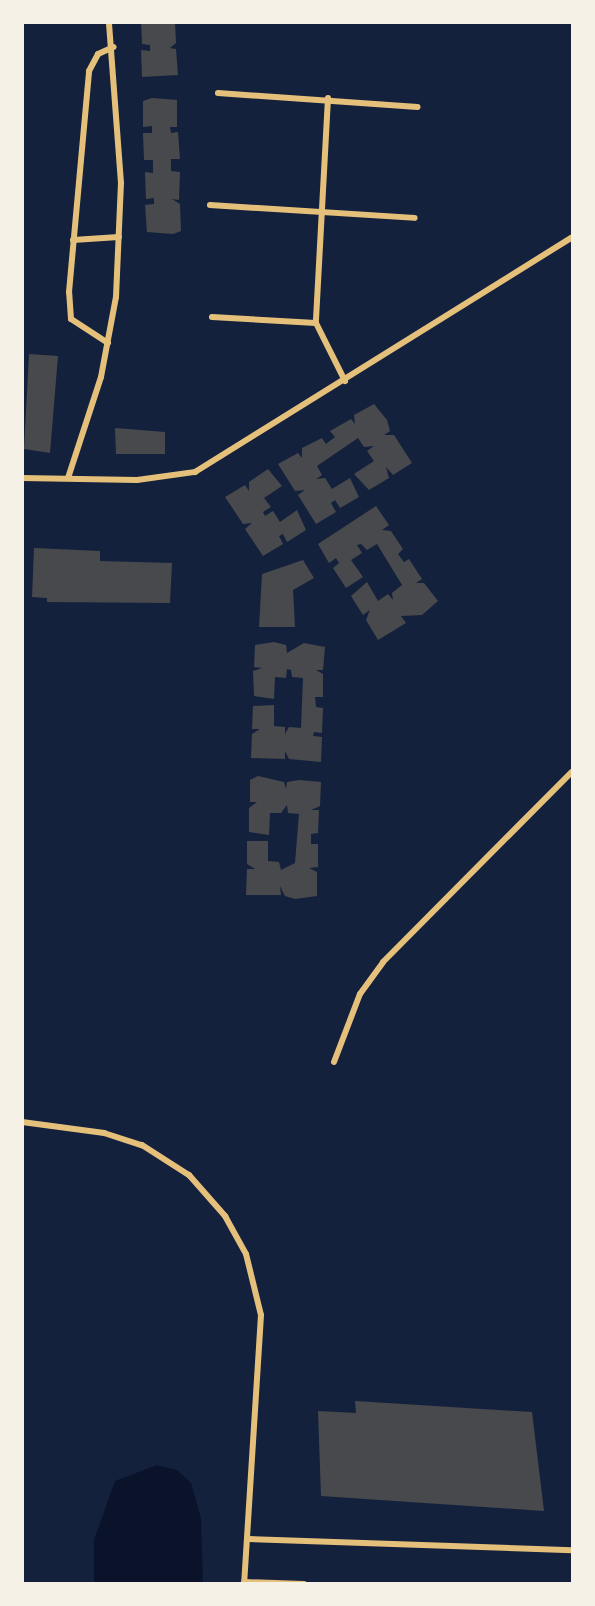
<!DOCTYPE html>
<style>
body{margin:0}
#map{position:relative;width:595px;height:1606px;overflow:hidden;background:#14213d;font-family:"Varela Round",sans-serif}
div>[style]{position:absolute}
.water>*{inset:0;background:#0b132b}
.building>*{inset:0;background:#48494c}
.minor>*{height:6px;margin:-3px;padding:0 3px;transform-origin:3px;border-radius:3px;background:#e5c07b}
span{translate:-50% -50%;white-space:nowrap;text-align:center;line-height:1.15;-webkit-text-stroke:4.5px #f6f1e7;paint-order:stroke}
.frame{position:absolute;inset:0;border:24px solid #f6f1e7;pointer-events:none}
</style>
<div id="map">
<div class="water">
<i style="clip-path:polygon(157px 1465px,177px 1470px,191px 1483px,201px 1518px,203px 1583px,94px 1583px,94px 1540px,115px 1481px)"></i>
</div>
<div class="building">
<i style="clip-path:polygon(141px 22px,175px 22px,176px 43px,170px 48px,176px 49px,178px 75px,142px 77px,141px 50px,150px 51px,150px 45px,142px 44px)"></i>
<i style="clip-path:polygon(152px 98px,177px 100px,177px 127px,170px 127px,171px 133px,178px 132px,180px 159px,171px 159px,171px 171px,180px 172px,179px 200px,172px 199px,180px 204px,181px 231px,173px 234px,147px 232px,145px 205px,154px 204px,154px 198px,146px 199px,145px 172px,153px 173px,153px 160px,144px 160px,143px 133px,152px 133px,152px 126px,143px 127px,143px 101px)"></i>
<i style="clip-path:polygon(29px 354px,58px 356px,50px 453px,24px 449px)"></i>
<i style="clip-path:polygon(374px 404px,387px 420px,390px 431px,384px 435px,394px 435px,412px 463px,393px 475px,386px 467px,389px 478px,369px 490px,354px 474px,374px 461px,367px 451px,374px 446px,364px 447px,358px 438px,317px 466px,322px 475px,316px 479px,325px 478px,332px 489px,350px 478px,359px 497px,340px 508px,335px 500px,331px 503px,336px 512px,316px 524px,298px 495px,305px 490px,295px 491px,278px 464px,298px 453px,302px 458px,302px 448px,322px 438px,326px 444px,335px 437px,330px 431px,351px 419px,355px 424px,354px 415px)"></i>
<i style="clip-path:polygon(115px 428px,165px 432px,165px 454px,116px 454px)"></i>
<i style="clip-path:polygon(268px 469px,282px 486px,264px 498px,271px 507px,263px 512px,265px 516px,273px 511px,280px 522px,297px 510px,306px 530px,287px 542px,283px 534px,279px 536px,283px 544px,263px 556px,245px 529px,252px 523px,243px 524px,225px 497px,245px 485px,249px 491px,249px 482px)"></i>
<i style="clip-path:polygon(376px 506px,389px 525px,382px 530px,391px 531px,403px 549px,398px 554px,404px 562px,409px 559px,422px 579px,416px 583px,424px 583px,438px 601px,422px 615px,401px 616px,406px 623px,378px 640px,366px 620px,370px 610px,363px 615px,351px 596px,367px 582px,378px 601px,388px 594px,393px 600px,392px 593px,402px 585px,377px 544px,367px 550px,361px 544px,357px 545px,362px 553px,351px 560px,363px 577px,346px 588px,333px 568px,339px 563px,336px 558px,329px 563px,318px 544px)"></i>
<i style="clip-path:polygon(34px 548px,100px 551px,100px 561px,172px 563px,170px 603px,47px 602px,47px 598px,32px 597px)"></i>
<i style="clip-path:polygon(303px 560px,314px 578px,293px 590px,295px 627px,259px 627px,262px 574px)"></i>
<i style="clip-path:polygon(274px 642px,286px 645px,287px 653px,304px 643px,325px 647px,323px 670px,316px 670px,323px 674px,323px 697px,315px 697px,316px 707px,323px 708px,322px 733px,314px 732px,313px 736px,322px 737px,321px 762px,289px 759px,285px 751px,285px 759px,251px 758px,252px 734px,260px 729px,252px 729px,253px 706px,274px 705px,274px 726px,285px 727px,285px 734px,289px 727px,301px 728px,303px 678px,292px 677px,291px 670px,287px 669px,286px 678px,275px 677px,274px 699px,254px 696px,253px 671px,262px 668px,254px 667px,255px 645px)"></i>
<i style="clip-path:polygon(258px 776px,284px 782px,286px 789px,287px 782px,299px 780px,321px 782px,320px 806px,311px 810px,319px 810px,318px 833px,311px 834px,311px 844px,318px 844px,318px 867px,309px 868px,317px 872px,317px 896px,295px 899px,285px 896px,280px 886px,281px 895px,246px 895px,247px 869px,255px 869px,247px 864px,247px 841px,268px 841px,268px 861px,279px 862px,281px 870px,295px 863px,299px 814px,288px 813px,287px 805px,281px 813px,270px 813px,269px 835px,249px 832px,249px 808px,257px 802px,250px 802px,250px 780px)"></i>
<i style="clip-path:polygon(355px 1401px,532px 1412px,544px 1511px,321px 1496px,318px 1411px,356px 1413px)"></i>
</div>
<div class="minor">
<i style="left:218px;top:93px;width:200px;rotate:4deg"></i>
<i style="left:328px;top:98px;width:225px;rotate:93.1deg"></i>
<i style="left:316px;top:323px;width:65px;rotate:63.4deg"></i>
<i style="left:210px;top:205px;width:205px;rotate:3.6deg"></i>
<i style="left:73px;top:240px;width:46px;rotate:-3.7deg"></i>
<i style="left:212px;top:317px;width:104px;rotate:3.3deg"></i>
<i style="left:108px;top:343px;width:44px;rotate:-147deg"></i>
<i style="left:71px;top:319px;width:27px;rotate:-94deg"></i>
<i style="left:69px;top:292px;width:222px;rotate:-84.8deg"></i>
<i style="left:89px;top:71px;width:19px;rotate:-62deg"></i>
<i style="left:98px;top:54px;width:17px;rotate:-24deg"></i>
<i style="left:22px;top:478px;width:115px;rotate:1deg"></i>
<i style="left:137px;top:480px;width:59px;rotate:-7.9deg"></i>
<i style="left:195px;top:472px;width:444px;rotate:-31.9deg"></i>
<i style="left:68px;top:478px;width:106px;rotate:-71.9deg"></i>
<i style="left:101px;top:377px;width:81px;rotate:-79.4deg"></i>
<i style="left:116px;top:297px;width:114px;rotate:-87.5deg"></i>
<i style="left:121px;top:183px;width:161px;rotate:-94.3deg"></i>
<i style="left:334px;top:1062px;width:73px;rotate:-69.1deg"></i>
<i style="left:360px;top:994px;width:39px;rotate:-54deg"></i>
<i style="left:383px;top:962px;width:268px;rotate:-45.2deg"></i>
<i style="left:22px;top:1122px;width:83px;rotate:7.6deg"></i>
<i style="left:104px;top:1133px;width:40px;rotate:18deg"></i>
<i style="left:142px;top:1145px;width:56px;rotate:32.6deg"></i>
<i style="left:189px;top:1175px;width:55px;rotate:48.7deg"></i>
<i style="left:225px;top:1216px;width:43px;rotate:61.1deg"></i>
<i style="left:246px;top:1254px;width:63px;rotate:76.2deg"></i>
<i style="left:261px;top:1315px;width:270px;rotate:93.6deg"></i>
<i style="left:249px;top:1539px;width:323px;rotate:2deg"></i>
<i style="left:244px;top:1582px;width:60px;rotate:1.9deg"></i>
</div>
<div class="frame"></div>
</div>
